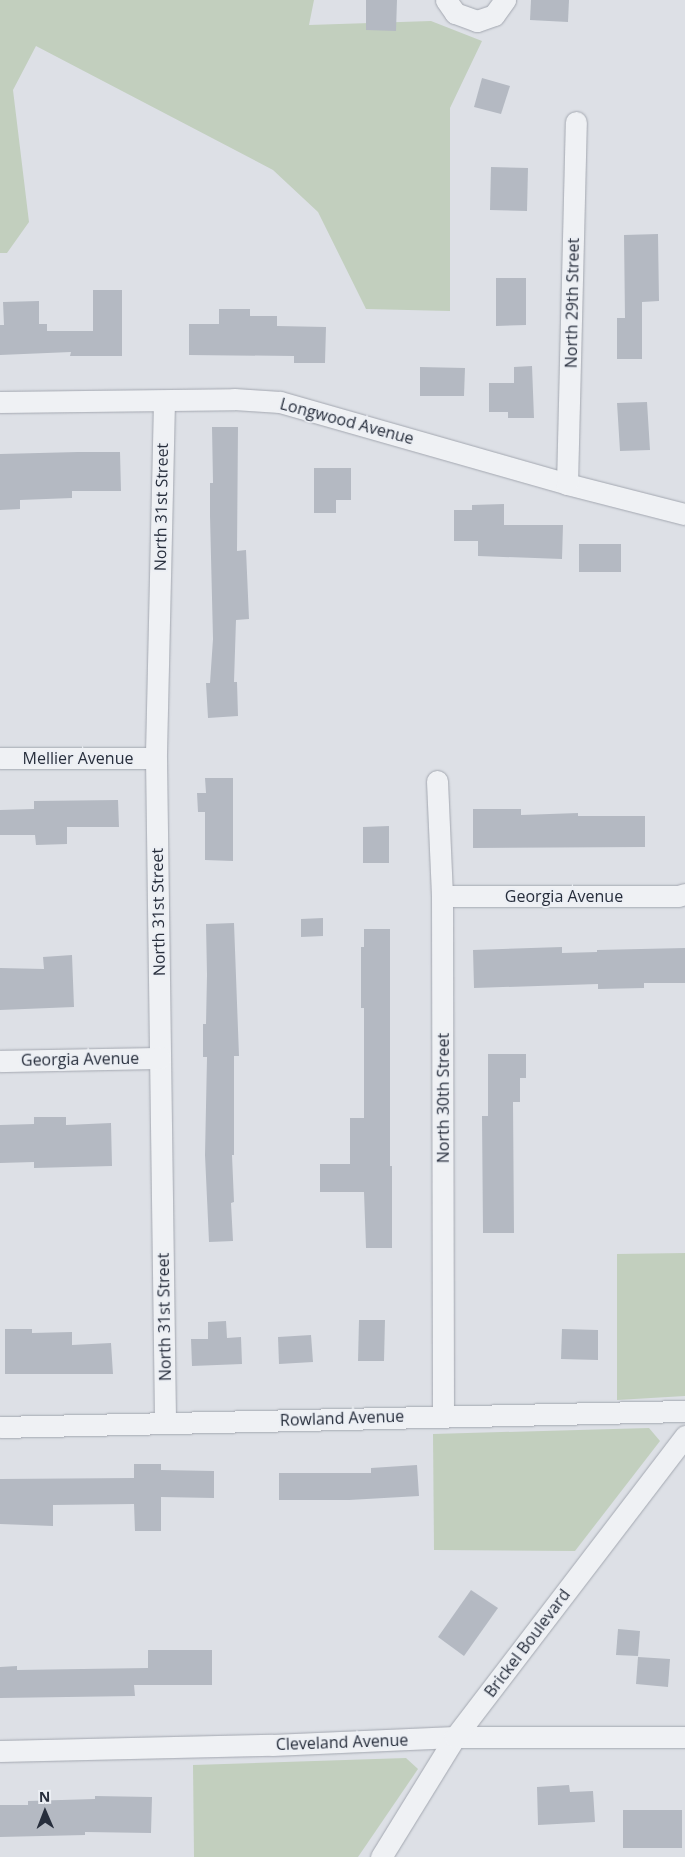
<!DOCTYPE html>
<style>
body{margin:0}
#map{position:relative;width:685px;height:1857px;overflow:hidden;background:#dde0e6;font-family:"Open Sans",sans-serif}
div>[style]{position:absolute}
.green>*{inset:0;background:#c2cfbe}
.building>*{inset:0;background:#b4b9c2}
.roads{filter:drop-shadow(0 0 1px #a3a7b0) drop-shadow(0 0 1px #a3a7b0)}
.street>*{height:21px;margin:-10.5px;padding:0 10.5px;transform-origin:10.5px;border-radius:10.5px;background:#eff1f4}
span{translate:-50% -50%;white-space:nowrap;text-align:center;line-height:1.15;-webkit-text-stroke:4px #eceff4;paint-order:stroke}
.street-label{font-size:16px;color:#272e3c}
.north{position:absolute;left:20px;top:1787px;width:50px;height:50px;-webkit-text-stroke:4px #eceff4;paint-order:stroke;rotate:359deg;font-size:14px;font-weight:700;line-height:20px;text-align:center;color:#272e3c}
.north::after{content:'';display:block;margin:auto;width:18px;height:22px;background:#272e3c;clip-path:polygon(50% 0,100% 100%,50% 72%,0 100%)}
</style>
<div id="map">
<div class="green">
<i style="clip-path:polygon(0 0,314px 0,309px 25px,431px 21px,482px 41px,450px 108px,450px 311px,366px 309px,318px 212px,273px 170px,36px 46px,13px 90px,29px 222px,7px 253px,0 253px)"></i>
<i style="clip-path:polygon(685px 1253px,685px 1396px,617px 1400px,617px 1254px)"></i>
<i style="clip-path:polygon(649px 1428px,660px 1441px,575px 1551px,434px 1550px,433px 1434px)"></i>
<i style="clip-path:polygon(406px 1758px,418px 1769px,358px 1857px,194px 1857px,193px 1765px)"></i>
</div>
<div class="building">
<i style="clip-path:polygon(366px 0,397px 0,396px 31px,366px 30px)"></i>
<i style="clip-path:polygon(531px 0,569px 0,568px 22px,530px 20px)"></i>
<i style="clip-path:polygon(482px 78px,510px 86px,501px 114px,474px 107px)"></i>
<i style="clip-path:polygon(491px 167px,528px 168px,527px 211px,490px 210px)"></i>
<i style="clip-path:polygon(658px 234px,659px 301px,642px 302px,642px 359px,617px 359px,617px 318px,625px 318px,624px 235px)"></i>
<i style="clip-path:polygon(496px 278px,526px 278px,526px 325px,496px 326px)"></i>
<i style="clip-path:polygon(93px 290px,122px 290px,122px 356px,70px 356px,71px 352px,0 355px,0 325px,4px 325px,3px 302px,39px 301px,39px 324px,47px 324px,47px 331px,93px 331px)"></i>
<i style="clip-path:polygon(219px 309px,250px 309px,250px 316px,277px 316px,277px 326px,326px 327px,325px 363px,294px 363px,294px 356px,189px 355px,189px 324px,219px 324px)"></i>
<i style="clip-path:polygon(532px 366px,534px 418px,508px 418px,508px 412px,489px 412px,489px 383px,514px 383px,514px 367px)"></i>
<i style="clip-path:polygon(420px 367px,465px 368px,464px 396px,420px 396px)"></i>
<i style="clip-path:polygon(647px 402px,650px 450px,620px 451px,617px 403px)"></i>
<i style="clip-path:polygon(212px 427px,238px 427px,237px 551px,246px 550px,249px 619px,236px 620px,234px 682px,237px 682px,238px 716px,208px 718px,206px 683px,210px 683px,213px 639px,210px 516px,210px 483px,213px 483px)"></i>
<i style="clip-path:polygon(78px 452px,120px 452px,121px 491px,72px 491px,72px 498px,20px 500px,20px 509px,0 510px,0 454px)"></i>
<i style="clip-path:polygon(314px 468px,351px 468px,351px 500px,336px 500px,336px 513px,314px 513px)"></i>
<i style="clip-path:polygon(504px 504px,504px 525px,563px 525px,562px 559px,478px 556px,478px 541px,454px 541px,454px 510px,472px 510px,472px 505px)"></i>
<i style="clip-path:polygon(579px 544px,621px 544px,621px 572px,579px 572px)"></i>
<i style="clip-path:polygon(205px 778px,233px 778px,233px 861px,205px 860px,205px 812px,198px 812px,197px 793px,206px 793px)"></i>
<i style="clip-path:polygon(118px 800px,119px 827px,67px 827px,67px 844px,36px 845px,35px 835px,0 835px,0 810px,34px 809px,34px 801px)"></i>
<i style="clip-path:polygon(473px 809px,521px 809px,521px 815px,578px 813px,578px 816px,645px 816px,645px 847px,473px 848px)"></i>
<i style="clip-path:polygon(389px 826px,389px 863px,363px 863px,363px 827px)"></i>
<i style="clip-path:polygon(323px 918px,323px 936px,301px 937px,301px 919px)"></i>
<i style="clip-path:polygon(234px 923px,239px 1056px,234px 1056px,234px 1155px,232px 1155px,234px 1202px,231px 1203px,233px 1241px,209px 1242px,205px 1155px,207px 1057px,203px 1057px,203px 1024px,206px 1024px,207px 975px,206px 924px)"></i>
<i style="clip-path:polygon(364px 929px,390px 929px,390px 1166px,392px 1166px,392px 1248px,366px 1248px,364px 1192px,320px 1192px,320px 1164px,350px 1164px,350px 1118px,364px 1118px,364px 1008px,361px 1008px,361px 947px,364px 947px)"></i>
<i style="clip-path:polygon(562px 947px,562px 953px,597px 952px,597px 950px,685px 948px,685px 983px,644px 983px,644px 988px,598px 989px,598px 984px,474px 988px,473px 950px)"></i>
<i style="clip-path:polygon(72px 955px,74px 1007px,0 1010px,0 968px,44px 969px,43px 957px)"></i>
<i style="clip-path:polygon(488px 1054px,526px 1054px,526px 1078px,520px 1078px,520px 1102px,513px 1102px,514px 1233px,483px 1233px,482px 1116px,488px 1116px)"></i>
<i style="clip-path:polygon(34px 1117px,66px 1117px,66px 1125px,111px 1123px,112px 1166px,34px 1168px,34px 1162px,0 1163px,0 1125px,34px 1124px)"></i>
<i style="clip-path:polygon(359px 1320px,385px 1320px,384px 1361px,358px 1361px)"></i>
<i style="clip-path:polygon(226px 1321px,227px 1338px,241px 1337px,242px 1364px,192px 1366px,191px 1339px,208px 1339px,208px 1322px)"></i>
<i style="clip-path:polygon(5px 1329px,32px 1329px,32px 1333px,72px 1332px,72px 1345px,111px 1343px,113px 1374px,5px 1374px)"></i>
<i style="clip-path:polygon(562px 1329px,598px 1330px,598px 1360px,561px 1359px)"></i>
<i style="clip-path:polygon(311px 1335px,313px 1362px,279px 1364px,278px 1337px)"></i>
<i style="clip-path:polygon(134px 1464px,161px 1464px,161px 1470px,214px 1471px,214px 1498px,161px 1497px,161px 1531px,135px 1531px,134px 1504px,53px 1505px,53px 1526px,0 1524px,0 1479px,134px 1478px)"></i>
<i style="clip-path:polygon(417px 1465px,419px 1496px,349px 1500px,279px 1500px,279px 1473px,371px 1473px,371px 1468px)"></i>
<i style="clip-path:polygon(471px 1590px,498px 1608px,464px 1656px,438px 1637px)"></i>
<i style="clip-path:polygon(618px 1629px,640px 1631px,638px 1656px,616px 1655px)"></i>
<i style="clip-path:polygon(148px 1650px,212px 1650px,212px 1685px,134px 1685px,135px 1696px,0 1698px,0 1667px,17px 1666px,17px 1670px,148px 1668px)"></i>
<i style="clip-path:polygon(638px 1657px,670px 1659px,668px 1687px,636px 1684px)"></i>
<i style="clip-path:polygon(569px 1785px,570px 1792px,593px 1791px,595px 1822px,538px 1825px,537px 1787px)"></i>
<i style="clip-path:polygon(95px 1796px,152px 1797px,151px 1833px,85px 1832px,85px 1835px,0 1837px,0 1805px,28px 1805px,28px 1801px,95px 1799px)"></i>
<i style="clip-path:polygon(623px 1810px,682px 1810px,682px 1848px,623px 1848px)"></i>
</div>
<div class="roads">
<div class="street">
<i style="left:446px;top:0;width:16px;rotate:55deg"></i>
<i style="left:455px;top:13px;width:23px;rotate:20deg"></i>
<i style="left:477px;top:21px;width:18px;rotate:-19deg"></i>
<i style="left:494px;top:15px;width:19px;rotate:-54deg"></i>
<i style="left:164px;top:401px;width:357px;rotate:91.3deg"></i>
<i style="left:156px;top:758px;width:665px;rotate:89.22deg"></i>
<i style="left:0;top:402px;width:234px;rotate:-0.7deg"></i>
<i style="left:234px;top:399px;width:46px;rotate:3.7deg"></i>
<i style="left:280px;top:402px;width:298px;rotate:15.9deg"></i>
<i style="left:567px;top:484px;width:122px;rotate:14.3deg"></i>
<i style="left:567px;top:484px;width:362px;rotate:-88.6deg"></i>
<i style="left:0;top:758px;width:156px"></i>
<i style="left:437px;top:781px;width:115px;rotate:87.5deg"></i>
<i style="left:442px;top:896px;width:519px;rotate:89.89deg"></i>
<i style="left:442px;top:896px;width:236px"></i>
<i style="left:678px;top:896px;width:7px;rotate:-16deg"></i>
<i style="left:0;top:1061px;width:160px;rotate:-1.1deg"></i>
<i style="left:0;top:1427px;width:685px;rotate:-1.34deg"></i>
<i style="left:0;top:1751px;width:272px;rotate:-1.3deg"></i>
<i style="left:272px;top:1745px;width:183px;rotate:-2.5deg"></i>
<i style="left:455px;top:1737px;width:230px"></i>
<i style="left:381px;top:1857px;width:141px;rotate:-58.3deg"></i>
<i style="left:455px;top:1737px;width:379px;rotate:-52.6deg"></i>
</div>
</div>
<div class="street-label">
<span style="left:572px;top:303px;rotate:-89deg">North 29th Street</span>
<span style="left:347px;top:421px;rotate:15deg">Longwood Avenue</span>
<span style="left:161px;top:507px;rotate:-89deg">North 31st Street</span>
<span style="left:78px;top:758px">Mellier Avenue</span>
<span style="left:564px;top:896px">Georgia Avenue</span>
<span style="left:158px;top:912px;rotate:-91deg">North 31st Street</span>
<span style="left:80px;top:1059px;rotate:-1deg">Georgia Avenue</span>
<span style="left:443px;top:1098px;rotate:-90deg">North 30th Street</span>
<span style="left:164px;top:1317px;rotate:-91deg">North 31st Street</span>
<span style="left:342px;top:1418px;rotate:-2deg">Rowland Avenue</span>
<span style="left:527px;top:1643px;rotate:-53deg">Brickel Boulevard</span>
<span style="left:342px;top:1742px;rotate:-2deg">Cleveland Avenue</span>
</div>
<div class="north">N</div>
</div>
